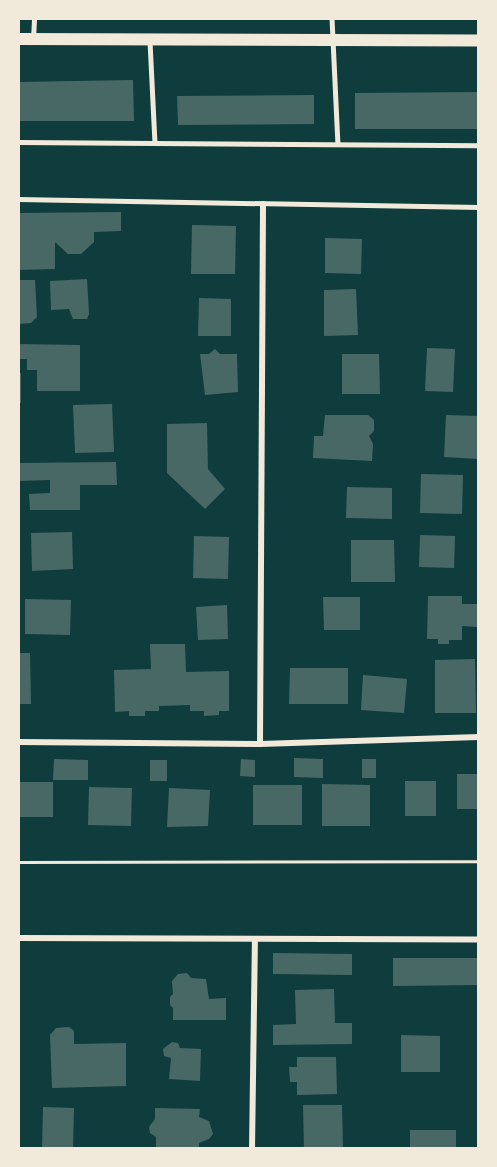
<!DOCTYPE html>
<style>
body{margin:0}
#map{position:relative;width:497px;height:1167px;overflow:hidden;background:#0f3d3e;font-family:Manrope,sans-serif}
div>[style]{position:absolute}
.building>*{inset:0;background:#486865}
.path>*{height:3px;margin:-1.5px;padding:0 1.5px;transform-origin:1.5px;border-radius:1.5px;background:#f1e9da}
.service>*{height:4.5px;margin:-2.25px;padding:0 2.25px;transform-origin:2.25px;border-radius:2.25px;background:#f1e9da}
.minor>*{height:6px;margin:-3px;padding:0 3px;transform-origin:3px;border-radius:3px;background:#f1e9da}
.secondary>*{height:12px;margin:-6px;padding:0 6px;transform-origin:6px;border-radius:6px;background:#f1e9da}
span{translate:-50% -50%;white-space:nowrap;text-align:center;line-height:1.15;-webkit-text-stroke:4.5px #f1e9da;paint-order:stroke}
.frame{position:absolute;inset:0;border:20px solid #f1e9da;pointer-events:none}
</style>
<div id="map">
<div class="building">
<i style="clip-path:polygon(133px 80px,134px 121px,18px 121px,18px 82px)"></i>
<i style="clip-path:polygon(479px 92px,479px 129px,355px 129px,355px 93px)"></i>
<i style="clip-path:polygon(314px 95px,314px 124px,178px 125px,177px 96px)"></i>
<i style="clip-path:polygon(121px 212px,121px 231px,94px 232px,94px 242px,81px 254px,68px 254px,55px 242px,55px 269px,18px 270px,18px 213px)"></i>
<i style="clip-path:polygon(192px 225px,236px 226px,235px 274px,191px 274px)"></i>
<i style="clip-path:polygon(325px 238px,362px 239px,361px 274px,325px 273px)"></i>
<i style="clip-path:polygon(87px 279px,89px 314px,87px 319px,73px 319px,69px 309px,51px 310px,50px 281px)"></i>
<i style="clip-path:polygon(18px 280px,35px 280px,37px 317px,31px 323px,18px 324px)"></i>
<i style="clip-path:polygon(356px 289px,358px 335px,324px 336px,324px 290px)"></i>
<i style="clip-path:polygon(199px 298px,231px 299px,231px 336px,198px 336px)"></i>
<i style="clip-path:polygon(18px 344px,80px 345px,80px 391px,37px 391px,37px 370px,27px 370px,27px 359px,18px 359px)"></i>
<i style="clip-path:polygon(427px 348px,455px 349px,453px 392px,425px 391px)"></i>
<i style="clip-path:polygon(215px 349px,220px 354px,237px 354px,238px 392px,205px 395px,200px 354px,209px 354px)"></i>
<i style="clip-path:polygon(342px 354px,379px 354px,380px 394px,342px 394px)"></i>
<i style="clip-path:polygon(18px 373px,21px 373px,21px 403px,18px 403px)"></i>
<i style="clip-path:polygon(112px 404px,114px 452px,75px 453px,73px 405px)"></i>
<i style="clip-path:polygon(325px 415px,368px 415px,374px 420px,374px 431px,369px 436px,373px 444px,372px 461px,313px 458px,314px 436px,323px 436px)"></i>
<i style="clip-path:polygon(446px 415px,479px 416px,479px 459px,444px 457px)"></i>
<i style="clip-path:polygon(207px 423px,208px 469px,225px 489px,205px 509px,167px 473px,167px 424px)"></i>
<i style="clip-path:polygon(116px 462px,117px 485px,80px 485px,80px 510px,30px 510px,29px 494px,50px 493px,50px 480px,18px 481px,18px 463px)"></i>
<i style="clip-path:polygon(421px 474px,463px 475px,462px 514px,420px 513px)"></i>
<i style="clip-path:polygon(347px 487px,392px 488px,392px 519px,346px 518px)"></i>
<i style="clip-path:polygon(72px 532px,73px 569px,32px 571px,31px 533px)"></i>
<i style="clip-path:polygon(420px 535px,455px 536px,454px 568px,419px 567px)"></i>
<i style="clip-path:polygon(194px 536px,229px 537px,228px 579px,193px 578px)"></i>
<i style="clip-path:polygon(351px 540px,394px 540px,395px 582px,351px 582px)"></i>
<i style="clip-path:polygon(428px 596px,462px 596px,462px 604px,477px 604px,477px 627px,462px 626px,462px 640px,449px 640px,449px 644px,438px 644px,438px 639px,427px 639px)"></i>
<i style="clip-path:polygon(323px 597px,360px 597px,360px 630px,324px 630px)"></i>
<i style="clip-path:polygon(25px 599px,71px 600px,70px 635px,25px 634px)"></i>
<i style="clip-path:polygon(227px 605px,228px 639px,198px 640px,196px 607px)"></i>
<i style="clip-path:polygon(150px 644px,185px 644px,186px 672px,229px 671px,229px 711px,219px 711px,219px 715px,204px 716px,204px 711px,190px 711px,190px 705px,159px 706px,159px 711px,145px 711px,145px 716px,129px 716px,129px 711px,115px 712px,114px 670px,151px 669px)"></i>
<i style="clip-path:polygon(18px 653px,30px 653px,31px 704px,18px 704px)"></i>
<i style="clip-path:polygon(475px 659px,476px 713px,435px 713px,435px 660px)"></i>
<i style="clip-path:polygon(290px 668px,348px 668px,348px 704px,289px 704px)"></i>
<i style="clip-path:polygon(363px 675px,407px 679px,404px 713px,361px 710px)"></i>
<i style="clip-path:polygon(294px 758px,323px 759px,323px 778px,294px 777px)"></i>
<i style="clip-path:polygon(54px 759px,88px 760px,88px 780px,53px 780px)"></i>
<i style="clip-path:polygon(241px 759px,255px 760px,255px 777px,240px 776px)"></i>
<i style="clip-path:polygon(362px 759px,376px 759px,376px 778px,362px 778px)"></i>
<i style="clip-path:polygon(150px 760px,167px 760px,167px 781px,150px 781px)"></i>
<i style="clip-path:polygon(457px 774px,479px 774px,479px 809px,457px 809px)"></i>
<i style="clip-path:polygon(405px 781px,436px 781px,436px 816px,405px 816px)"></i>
<i style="clip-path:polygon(18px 782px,53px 782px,53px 817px,18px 817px)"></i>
<i style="clip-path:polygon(322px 784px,370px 785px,370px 826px,322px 826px)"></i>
<i style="clip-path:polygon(253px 785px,302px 785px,302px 825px,253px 825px)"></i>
<i style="clip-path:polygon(89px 787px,132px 788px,131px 826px,88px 825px)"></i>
<i style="clip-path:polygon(169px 788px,210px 790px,208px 826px,167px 827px)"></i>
<i style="clip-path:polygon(273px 953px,352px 954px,352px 975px,273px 974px)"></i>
<i style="clip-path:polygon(393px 958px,479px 958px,479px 985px,393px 986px)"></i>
<i style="clip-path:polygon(187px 973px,191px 978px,206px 979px,209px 999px,226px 998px,226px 1020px,173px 1020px,173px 1008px,170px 1005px,170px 997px,173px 994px,172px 981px,178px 974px)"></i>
<i style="clip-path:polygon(334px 989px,335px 1023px,352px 1023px,352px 1044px,273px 1045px,273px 1025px,296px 1024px,295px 990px)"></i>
<i style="clip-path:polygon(69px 1027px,74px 1031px,74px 1044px,126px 1043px,126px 1086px,52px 1088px,50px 1035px,56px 1028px)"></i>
<i style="clip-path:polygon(401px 1035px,440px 1036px,440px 1072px,401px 1072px)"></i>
<i style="clip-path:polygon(172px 1042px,178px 1043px,180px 1048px,201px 1049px,200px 1081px,169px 1079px,171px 1058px,164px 1056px,163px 1049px)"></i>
<i style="clip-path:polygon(297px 1057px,336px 1057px,337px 1094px,297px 1095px,297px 1082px,290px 1082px,289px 1067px,297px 1067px)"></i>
<i style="clip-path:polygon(303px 1105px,342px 1105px,343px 1149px,304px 1149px)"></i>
<i style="clip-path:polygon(43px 1107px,74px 1108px,73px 1149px,42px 1149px)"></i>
<i style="clip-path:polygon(155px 1108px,200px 1109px,199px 1117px,209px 1121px,213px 1134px,209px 1139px,199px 1143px,199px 1149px,156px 1149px,156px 1137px,150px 1133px,149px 1127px,155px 1119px)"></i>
<i style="clip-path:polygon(410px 1130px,456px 1130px,456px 1149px,410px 1149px)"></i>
</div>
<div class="path">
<i style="left:18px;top:862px;width:461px;rotate:-0.1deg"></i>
</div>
<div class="service">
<i style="left:332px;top:18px;width:126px;rotate:87.3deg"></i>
<i style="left:33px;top:39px;width:21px;rotate:-87deg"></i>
<i style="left:150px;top:41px;width:102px;rotate:87.2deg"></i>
<i style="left:18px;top:142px;width:461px;rotate:0.4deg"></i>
<i style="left:18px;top:199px;width:461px;rotate:1deg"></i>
</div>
<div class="minor">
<i style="left:18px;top:742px;width:242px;rotate:0.5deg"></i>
<i style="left:260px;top:744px;width:219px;rotate:-1.8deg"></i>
<i style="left:260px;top:744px;width:540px;rotate:-89.68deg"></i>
<i style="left:18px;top:938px;width:461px;rotate:0.2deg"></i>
<i style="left:252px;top:1149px;width:209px;rotate:-89.2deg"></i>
</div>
<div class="secondary">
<i style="left:18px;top:39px;width:461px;rotate:0.2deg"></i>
</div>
<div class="frame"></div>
</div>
